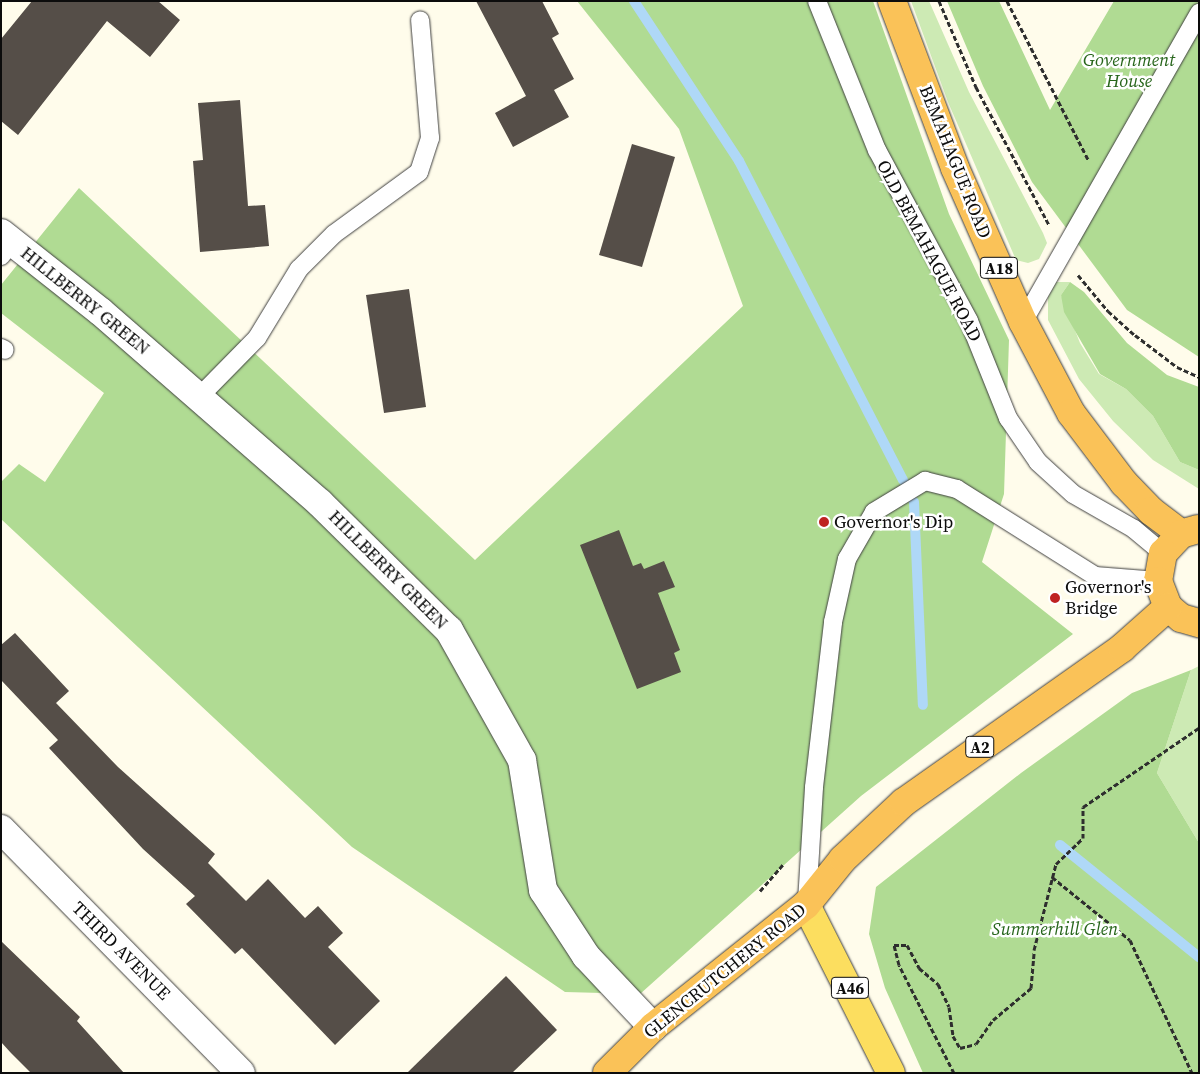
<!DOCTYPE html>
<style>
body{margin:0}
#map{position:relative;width:1200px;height:1074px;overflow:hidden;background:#fffceb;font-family:"Source Serif 4",serif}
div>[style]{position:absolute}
.green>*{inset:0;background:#cdeab4}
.forest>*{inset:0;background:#b0db93}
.stream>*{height:10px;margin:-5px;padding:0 5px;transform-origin:5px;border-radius:5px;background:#afd8f7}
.building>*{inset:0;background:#554e48}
.path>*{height:3px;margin-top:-1.5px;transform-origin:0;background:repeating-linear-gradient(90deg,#2e2e2e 0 5px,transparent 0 7.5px)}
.roads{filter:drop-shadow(0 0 1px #3f3f3f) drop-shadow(0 0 1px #3f3f3f)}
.service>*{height:18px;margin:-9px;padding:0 9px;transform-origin:9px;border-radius:9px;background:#fff}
.minor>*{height:28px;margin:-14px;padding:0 14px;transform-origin:14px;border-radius:14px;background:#fff}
.primary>*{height:28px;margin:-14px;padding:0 14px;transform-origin:14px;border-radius:14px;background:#fcde5f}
.trunk>*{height:28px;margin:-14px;padding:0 14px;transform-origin:14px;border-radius:14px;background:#fac258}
.dots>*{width:14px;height:14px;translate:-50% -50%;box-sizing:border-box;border:2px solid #fff;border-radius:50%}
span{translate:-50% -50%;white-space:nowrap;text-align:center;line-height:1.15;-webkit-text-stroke:5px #fff;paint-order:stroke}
.shield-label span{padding:1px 4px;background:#fff;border:1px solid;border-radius:4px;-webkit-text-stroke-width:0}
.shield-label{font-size:16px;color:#0c0c0c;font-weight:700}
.park-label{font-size:18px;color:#27651b;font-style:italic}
.street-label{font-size:18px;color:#0c0c0c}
.poi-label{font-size:18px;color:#0c0c0c}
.left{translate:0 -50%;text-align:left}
.frame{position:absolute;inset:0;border:2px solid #0c0c0c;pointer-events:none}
</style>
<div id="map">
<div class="green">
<i style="clip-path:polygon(911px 1px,929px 1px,969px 92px,1043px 233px,1047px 243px,1039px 259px,1028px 263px,1016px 260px,948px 102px)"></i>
<i style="clip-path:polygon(1056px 282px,1070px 282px,1061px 295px,1080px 343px,1099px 374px,1126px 389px,1153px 416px,1180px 462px,1199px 470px,1199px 489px,1153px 460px,1113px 421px,1079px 379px,1048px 320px,1048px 297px)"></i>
<i style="clip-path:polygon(1199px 666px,1199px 843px,1157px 773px,1191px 670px)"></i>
</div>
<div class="forest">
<i style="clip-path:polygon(577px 1px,873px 1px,949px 214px,1009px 340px,1004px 494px,982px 562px,1073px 634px,861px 796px,640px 994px,565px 992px,352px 847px,1px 519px,1px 482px,19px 464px,45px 482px,104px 393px,1px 313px,1px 285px,79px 188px,475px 560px,743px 306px,679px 129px)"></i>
<i style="clip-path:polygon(947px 1px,999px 1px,1050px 110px,1114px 1px,1199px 1px,1199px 357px,1127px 310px,1032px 182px,983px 86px)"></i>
<i style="clip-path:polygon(1070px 282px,1084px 292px,1127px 343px,1167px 375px,1199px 387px,1199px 470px,1180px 462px,1153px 416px,1126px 389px,1100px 374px,1064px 312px,1061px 295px)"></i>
<i style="clip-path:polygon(1191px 670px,1157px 773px,1199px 843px,1199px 1073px,923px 1073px,885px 988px,869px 934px,876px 887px,1021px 773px,1132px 693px)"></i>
</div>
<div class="stream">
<i style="left:634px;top:1px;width:191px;rotate:56.7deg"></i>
<i style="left:739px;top:161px;width:359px;rotate:62.8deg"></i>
<i style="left:914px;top:502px;width:203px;rotate:87.5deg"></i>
<i style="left:1060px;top:845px;width:179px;rotate:38.9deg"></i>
</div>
<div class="building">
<i style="clip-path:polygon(32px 1px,158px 1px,180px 20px,150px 57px,107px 21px,18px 135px,1px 121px,1px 39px)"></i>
<i style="clip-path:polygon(476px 1px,542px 1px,559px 34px,552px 38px,574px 79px,554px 90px,569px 117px,513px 147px,495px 113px,526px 96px)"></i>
<i style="clip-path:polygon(240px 100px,248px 206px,265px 205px,269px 246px,200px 252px,193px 161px,203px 160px,198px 103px)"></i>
<i style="clip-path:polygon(632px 144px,675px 157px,642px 267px,599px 255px)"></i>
<i style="clip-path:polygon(409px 289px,426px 407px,384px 413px,366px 295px)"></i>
<i style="clip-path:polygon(619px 530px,633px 566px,641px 563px,644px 569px,664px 561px,675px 587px,658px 593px,680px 650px,674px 653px,681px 672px,637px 689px,580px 545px)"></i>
<i style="clip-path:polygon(15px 633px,69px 691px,56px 703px,118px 767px,215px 854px,208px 863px,246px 901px,268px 879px,305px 918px,318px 906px,343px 933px,328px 947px,380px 1001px,335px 1045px,242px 948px,235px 954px,186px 904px,195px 896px,143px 849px,49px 748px,58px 740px,1px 680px,1px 645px)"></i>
<i style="clip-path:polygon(1px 941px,80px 1017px,77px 1021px,124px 1073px,31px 1073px,11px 1053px,1px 1042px)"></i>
<i style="clip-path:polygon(506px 976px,557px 1030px,512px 1073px,407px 1073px)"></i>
</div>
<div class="path">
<i style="left:939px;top:1px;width:94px;rotate:66.7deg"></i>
<i style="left:976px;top:87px;width:156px;rotate:62.1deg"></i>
<i style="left:1007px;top:1px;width:178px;rotate:62.9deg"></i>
<i style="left:1078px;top:275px;width:47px;rotate:50.2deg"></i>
<i style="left:1108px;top:311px;width:36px;rotate:42deg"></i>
<i style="left:1135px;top:335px;width:53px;rotate:37.3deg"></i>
<i style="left:1177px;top:367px;width:24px;rotate:24deg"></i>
<i style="left:1052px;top:877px;width:100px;rotate:38.9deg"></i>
<i style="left:1130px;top:940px;width:147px;rotate:65deg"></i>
<i style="left:760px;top:891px;width:35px;rotate:-49deg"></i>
<i style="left:954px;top:1073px;width:121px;rotate:-117deg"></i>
<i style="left:899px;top:965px;width:21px;rotate:-104deg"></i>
<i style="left:894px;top:945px;width:13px"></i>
<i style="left:907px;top:945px;width:26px;rotate:62deg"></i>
<i style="left:919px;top:968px;width:25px;rotate:40deg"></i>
<i style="left:938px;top:984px;width:25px;rotate:64deg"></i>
<i style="left:949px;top:1007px;width:29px;rotate:82deg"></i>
<i style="left:953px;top:1036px;width:14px;rotate:60deg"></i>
<i style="left:960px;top:1048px;width:16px;rotate:-14deg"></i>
<i style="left:976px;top:1044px;width:29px;rotate:-55deg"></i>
<i style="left:993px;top:1020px;width:50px;rotate:-40.1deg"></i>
<i style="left:1031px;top:988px;width:38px;rotate:-85deg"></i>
<i style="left:1034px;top:950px;width:89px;rotate:-75.7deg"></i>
<i style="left:1056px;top:864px;width:37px;rotate:-44deg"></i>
<i style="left:1083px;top:838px;width:31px;rotate:-90deg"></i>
<i style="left:1083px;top:807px;width:140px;rotate:-34.3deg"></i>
</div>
<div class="roads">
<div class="service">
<i style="left:817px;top:1px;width:161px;rotate:68.1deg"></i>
<i style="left:877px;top:150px;width:194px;rotate:61.7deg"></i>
<i style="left:969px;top:321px;width:105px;rotate:68.1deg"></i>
<i style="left:1008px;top:418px;width:53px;rotate:55.7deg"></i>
<i style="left:1038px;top:462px;width:47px;rotate:42.4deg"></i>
<i style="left:1073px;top:494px;width:70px;rotate:29.8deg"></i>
<i style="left:1134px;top:529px;width:38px;rotate:40deg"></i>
<i style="left:1px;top:256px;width:18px;rotate:-52deg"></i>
<i style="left:1023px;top:322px;width:356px;rotate:-60.3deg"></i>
<i style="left:1px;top:348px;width:4px;rotate:27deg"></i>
<i style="left:199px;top:397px;width:83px;rotate:-45.5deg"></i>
<i style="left:257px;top:338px;width:81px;rotate:-58.7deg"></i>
<i style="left:299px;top:269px;width:49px;rotate:-45deg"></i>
<i style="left:334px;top:234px;width:105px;rotate:-36.1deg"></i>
<i style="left:419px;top:172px;width:36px;rotate:-72deg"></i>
<i style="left:430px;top:138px;width:118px;rotate:-94.8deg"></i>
<i style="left:807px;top:902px;width:115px;rotate:-86.5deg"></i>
<i style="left:814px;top:787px;width:166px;rotate:-83.4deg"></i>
<i style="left:833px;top:622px;width:65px;rotate:-77.5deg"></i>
<i style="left:847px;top:559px;width:54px;rotate:-60.1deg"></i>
<i style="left:874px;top:512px;width:60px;rotate:-31.3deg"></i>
<i style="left:925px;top:481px;width:33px;rotate:14deg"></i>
<i style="left:957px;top:489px;width:163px;rotate:32.2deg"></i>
<i style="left:1095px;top:576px;width:63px;rotate:4.5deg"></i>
</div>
<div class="minor">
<i style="left:1px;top:233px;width:127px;rotate:38.3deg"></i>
<i style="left:101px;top:312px;width:291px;rotate:41.1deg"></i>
<i style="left:320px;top:503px;width:181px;rotate:44.6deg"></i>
<i style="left:449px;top:630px;width:149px;rotate:60.7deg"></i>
<i style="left:522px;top:760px;width:132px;rotate:80.8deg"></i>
<i style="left:543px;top:890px;width:79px;rotate:56.9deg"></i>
<i style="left:586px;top:956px;width:98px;rotate:46.7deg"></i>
<i style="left:1px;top:829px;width:342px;rotate:45.5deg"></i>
</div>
<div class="primary">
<i style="left:806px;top:905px;width:188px;rotate:63.2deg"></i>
</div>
<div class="trunk">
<i style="left:892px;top:1px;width:178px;rotate:69.3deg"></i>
<i style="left:955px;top:168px;width:168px;rotate:66.2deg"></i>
<i style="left:1023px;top:322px;width:103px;rotate:62.2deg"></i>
<i style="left:1071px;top:413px;width:88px;rotate:52.9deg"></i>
<i style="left:1124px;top:483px;width:39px;rotate:46deg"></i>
<i style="left:1151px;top:511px;width:38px;rotate:37deg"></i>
<i style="left:1198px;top:529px;width:18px;rotate:164deg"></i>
<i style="left:1181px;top:534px;width:26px;rotate:133deg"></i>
<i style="left:1163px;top:553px;width:28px;rotate:100deg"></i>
<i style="left:1158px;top:581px;width:28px;rotate:69deg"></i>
<i style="left:1168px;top:607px;width:17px;rotate:40deg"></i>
<i style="left:1181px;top:618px;width:19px;rotate:16deg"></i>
<i style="left:607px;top:1073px;width:65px;rotate:-45deg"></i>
<i style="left:653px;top:1027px;width:196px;rotate:-38.6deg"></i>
<i style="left:806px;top:905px;width:59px;rotate:-51.2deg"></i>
<i style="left:843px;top:859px;width:83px;rotate:-43.1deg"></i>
<i style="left:904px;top:802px;width:267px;rotate:-35.2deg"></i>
<i style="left:1122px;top:648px;width:62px;rotate:-41.7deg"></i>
</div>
</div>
<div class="dots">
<i style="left:824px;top:522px;background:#bf2221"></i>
<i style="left:1055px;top:598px;background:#bf2221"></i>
</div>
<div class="shield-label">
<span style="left:999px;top:268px">A18</span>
<span style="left:980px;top:747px">A2</span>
<span style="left:850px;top:988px">A46</span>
</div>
<div class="park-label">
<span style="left:1129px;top:71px">Government<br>House</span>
<span style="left:1055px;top:929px">Summerhill Glen</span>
</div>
<div class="street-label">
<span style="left:955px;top:162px;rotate:68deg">BEMAHAGUE ROAD</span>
<span style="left:929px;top:251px;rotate:62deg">OLD BEMAHAGUE ROAD</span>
<span style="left:85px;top:301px;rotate:39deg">HILLBERRY GREEN</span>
<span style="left:388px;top:570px;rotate:45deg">HILLBERRY GREEN</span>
<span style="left:121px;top:951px;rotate:45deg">THIRD AVENUE</span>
<span style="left:725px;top:971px;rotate:-39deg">GLENCRUTCHERY ROAD</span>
</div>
<div class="poi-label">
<span class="left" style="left:834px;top:522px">Governor's Dip</span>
<span class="left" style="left:1065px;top:598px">Governor's<br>Bridge</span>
</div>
<div class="frame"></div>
</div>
